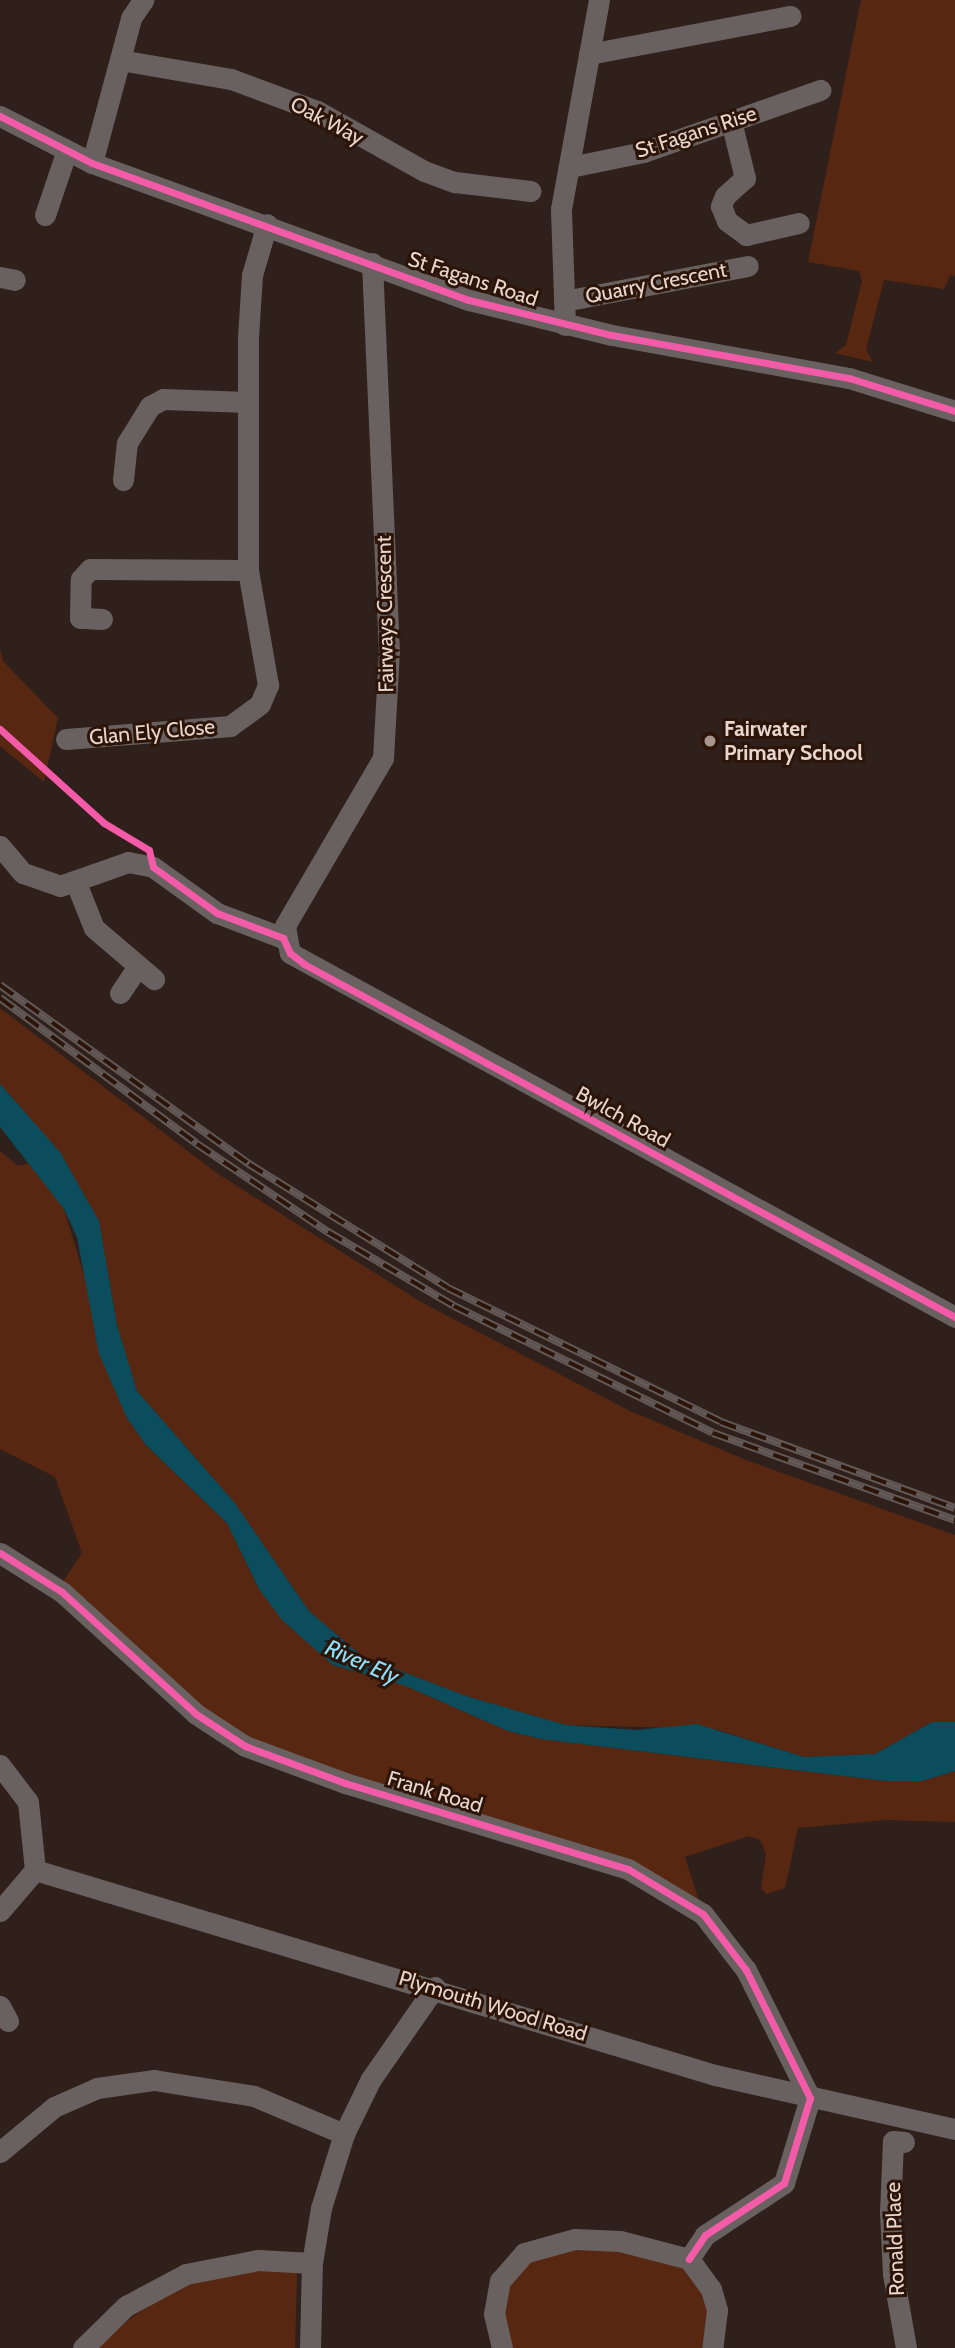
<!DOCTYPE html>
<style>
body{margin:0}
#map{position:relative;width:955px;height:2348px;overflow:hidden;background:#2f201b;font-family:Cabin,sans-serif}
div>[style]{position:absolute}
.green>*{inset:0;background:#582711}
.water>*{inset:0;background:#0c4d5d}
.minor>*{height:21px;margin:-10.5px;padding:0 10.5px;transform-origin:10.5px;border-radius:10.5px;background:#68615f}
.rail>*{height:8px;margin-top:-4px;transform-origin:0;background:repeating-linear-gradient(90deg,#2c1409 0 16px,#625855 0 32px);box-sizing:border-box;border-block:2px solid #625855}
.cycleway>*{height:7px;margin:-3.5px;padding:0 3.5px;transform-origin:3.5px;border-radius:3.5px;background:#f35aa7}
.dots>*{width:19px;height:19px;translate:-50% -50%;box-sizing:border-box;border:4px solid #2c1409;border-radius:50%}
span{translate:-50% -50%;white-space:nowrap;text-align:center;line-height:1.15;-webkit-text-stroke:6px #2c1409;paint-order:stroke}
.street-label{font-size:21px;color:#e7d5ce}
.poi-label{font-size:21px;color:#e7d5ce;font-weight:700}
.left{translate:0 -50%;text-align:left}
.water-label{font-size:23px;color:#8ee0fb;font-style:italic}
</style>
<div id="map">
<div class="green">
<i style="clip-path:polygon(861px 0,955px 0,955px 276px,950px 275px,944px 289px,884px 280px,866px 350px,873px 362px,835px 353px,846px 345px,862px 281px,859px 271px,808px 262px)"></i>
<i style="clip-path:polygon(0 648px,3px 661px,58px 718px,44px 782px,0 746px)"></i>
<i style="clip-path:polygon(0 1008px,218px 1174px,421px 1302px,630px 1411px,746px 1460px,955px 1535px,955px 1722px,932px 1722px,875px 1754px,804px 1757px,715px 1729px,566px 1725px,466px 1696px,362px 1656px,309px 1611px,234px 1502px,137px 1391px,117px 1325px,99px 1221px,60px 1153px,0 1084px)"></i>
<i style="clip-path:polygon(0 1151px,18px 1166px,30px 1163px,64px 1209px,127px 1418px,146px 1445px,227px 1523px,259px 1589px,333px 1665px,406px 1686px,508px 1731px,541px 1739px,886px 1781px,922px 1781px,955px 1771px,955px 1822px,886px 1820px,798px 1828px,785px 1888px,766px 1894px,761px 1888px,766px 1854px,760px 1840px,749px 1836px,685px 1857px,703px 1914px,675px 1893px,246px 1746px,86px 1611px,90px 1602px,62px 1583px,82px 1553px,55px 1477px,0 1449px)"></i>
<i style="clip-path:polygon(613px 2245px,688px 2269px,705px 2292px,709px 2326px,703px 2348px,512px 2348px,503px 2331px,501px 2299px,510px 2276px,536px 2253px)"></i>
<i style="clip-path:polygon(250px 2268px,297px 2272px,295px 2348px,91px 2348px,176px 2285px)"></i>
</div>
<div class="water">
<i style="clip-path:polygon(0 1084px,60px 1152px,99px 1221px,117px 1325px,137px 1391px,234px 1502px,309px 1611px,362px 1656px,466px 1696px,566px 1725px,636px 1730px,697px 1724px,804px 1757px,875px 1754px,932px 1722px,955px 1722px,955px 1771px,922px 1781px,886px 1781px,541px 1739px,508px 1731px,406px 1686px,333px 1665px,282px 1620px,259px 1589px,227px 1523px,146px 1445px,127px 1418px,99px 1354px,77px 1237px,64px 1209px,0 1127px)"></i>
</div>
<div class="minor">
<i style="left:589px;top:54px;width:205px;rotate:-10.7deg"></i>
<i style="left:120px;top:60px;width:113px;rotate:9.7deg"></i>
<i style="left:231px;top:79px;width:92px;rotate:20.4deg"></i>
<i style="left:317px;top:111px;width:123px;rotate:29.3deg"></i>
<i style="left:424px;top:171px;width:33px;rotate:20deg"></i>
<i style="left:455px;top:182px;width:76px;rotate:6.8deg"></i>
<i style="left:0;top:116px;width:103px;rotate:27.1deg"></i>
<i style="left:92px;top:163px;width:401px;rotate:20deg"></i>
<i style="left:469px;top:300px;width:147px;rotate:13.8deg"></i>
<i style="left:612px;top:335px;width:241px;rotate:10.3deg"></i>
<i style="left:849px;top:378px;width:111px;rotate:17.3deg"></i>
<i style="left:731px;top:121px;width:59px;rotate:76.2deg"></i>
<i style="left:745px;top:178px;width:27px;rotate:138deg"></i>
<i style="left:725px;top:196px;width:11px;rotate:112deg"></i>
<i style="left:721px;top:206px;width:16px;rotate:68deg"></i>
<i style="left:727px;top:221px;width:24px;rotate:36deg"></i>
<i style="left:746px;top:235px;width:54px;rotate:-12.8deg"></i>
<i style="left:92px;top:163px;width:150px;rotate:-74.9deg"></i>
<i style="left:131px;top:18px;width:22px;rotate:-56deg"></i>
<i style="left:570px;top:167px;width:75px;rotate:-11.6deg"></i>
<i style="left:643px;top:152px;width:188px;rotate:-19.3deg"></i>
<i style="left:45px;top:215px;width:65px;rotate:-71.3deg"></i>
<i style="left:372px;top:263px;width:388px;rotate:87.5deg"></i>
<i style="left:389px;top:651px;width:107px;rotate:93.2deg"></i>
<i style="left:383px;top:758px;width:194px;rotate:120.3deg"></i>
<i style="left:285px;top:926px;width:27px;rotate:80deg"></i>
<i style="left:290px;top:953px;width:758px;rotate:28.69deg"></i>
<i style="left:0;top:277px;width:15px;rotate:11deg"></i>
<i style="left:564px;top:301px;width:187px;rotate:-10.8deg"></i>
<i style="left:565px;top:325px;width:116px;rotate:-92deg"></i>
<i style="left:561px;top:209px;width:212px;rotate:-79.7deg"></i>
<i style="left:123px;top:480px;width:37px;rotate:-84deg"></i>
<i style="left:127px;top:443px;width:44px;rotate:-58.1deg"></i>
<i style="left:150px;top:406px;width:15px;rotate:-28deg"></i>
<i style="left:163px;top:399px;width:84px;rotate:2deg"></i>
<i style="left:102px;top:619px;width:22px;rotate:-177deg"></i>
<i style="left:80px;top:618px;width:39px;rotate:-89deg"></i>
<i style="left:81px;top:579px;width:13px;rotate:-48deg"></i>
<i style="left:90px;top:569px;width:158px;rotate:0.4deg"></i>
<i style="left:66px;top:739px;width:165px;rotate:-4.5deg"></i>
<i style="left:230px;top:726px;width:37px;rotate:-36deg"></i>
<i style="left:260px;top:704px;width:21px;rotate:-67deg"></i>
<i style="left:268px;top:685px;width:117px;rotate:-99.9deg"></i>
<i style="left:248px;top:570px;width:233px;rotate:-90deg"></i>
<i style="left:248px;top:337px;width:62px;rotate:-86.3deg"></i>
<i style="left:252px;top:275px;width:53px;rotate:-73.6deg"></i>
<i style="left:0;top:846px;width:35px;rotate:50deg"></i>
<i style="left:23px;top:873px;width:39px;rotate:19deg"></i>
<i style="left:60px;top:886px;width:72px;rotate:-19.4deg"></i>
<i style="left:128px;top:862px;width:25px;rotate:11deg"></i>
<i style="left:153px;top:867px;width:79px;rotate:35.7deg"></i>
<i style="left:217px;top:913px;width:71px;rotate:20.7deg"></i>
<i style="left:76px;top:883px;width:48px;rotate:68.2deg"></i>
<i style="left:94px;top:928px;width:79px;rotate:40.4deg"></i>
<i style="left:120px;top:993px;width:32px;rotate:-56deg"></i>
<i style="left:0;top:1553px;width:73px;rotate:32.2deg"></i>
<i style="left:62px;top:1592px;width:181px;rotate:42.3deg"></i>
<i style="left:196px;top:1714px;width:59px;rotate:33.1deg"></i>
<i style="left:245px;top:1746px;width:107px;rotate:20.3deg"></i>
<i style="left:345px;top:1783px;width:296px;rotate:16.9deg"></i>
<i style="left:628px;top:1869px;width:87px;rotate:31deg"></i>
<i style="left:703px;top:1914px;width:71px;rotate:52.5deg"></i>
<i style="left:746px;top:1970px;width:143px;rotate:63.4deg"></i>
<i style="left:810px;top:2098px;width:89px;rotate:107deg"></i>
<i style="left:784px;top:2183px;width:95px;rotate:146.6deg"></i>
<i style="left:705px;top:2235px;width:29px;rotate:124deg"></i>
<i style="left:0;top:1765px;width:46px;rotate:52.9deg"></i>
<i style="left:28px;top:1802px;width:68px;rotate:84.1deg"></i>
<i style="left:35px;top:1870px;width:710px;rotate:16.78deg"></i>
<i style="left:715px;top:2075px;width:246px;rotate:12.7deg"></i>
<i style="left:0;top:1911px;width:54px;rotate:-49.5deg"></i>
<i style="left:0;top:2006px;width:17px;rotate:62deg"></i>
<i style="left:904px;top:2142px;width:11px;rotate:-175deg"></i>
<i style="left:893px;top:2141px;width:71px;rotate:92.4deg"></i>
<i style="left:890px;top:2212px;width:62px;rotate:87.2deg"></i>
<i style="left:893px;top:2274px;width:75px;rotate:80deg"></i>
<i style="left:0;top:2152px;width:70px;rotate:-39.8deg"></i>
<i style="left:54px;top:2107px;width:47px;rotate:-23.8deg"></i>
<i style="left:97px;top:2088px;width:58px;rotate:-8deg"></i>
<i style="left:154px;top:2080px;width:101px;rotate:9.1deg"></i>
<i style="left:254px;top:2096px;width:98px;rotate:22.9deg"></i>
<i style="left:83px;top:2348px;width:60px;rotate:-44.3deg"></i>
<i style="left:126px;top:2306px;width:68px;rotate:-28.1deg"></i>
<i style="left:186px;top:2274px;width:73px;rotate:-11deg"></i>
<i style="left:258px;top:2260px;width:54px;rotate:3.2deg"></i>
<i style="left:310px;top:2348px;width:85px;rotate:-88.7deg"></i>
<i style="left:312px;top:2263px;width:56px;rotate:-80.7deg"></i>
<i style="left:321px;top:2208px;width:77px;rotate:-72.7deg"></i>
<i style="left:344px;top:2134px;width:61px;rotate:-63.9deg"></i>
<i style="left:371px;top:2079px;width:112px;rotate:-55.2deg"></i>
<i style="left:502px;top:2348px;width:35px;rotate:-103deg"></i>
<i style="left:494px;top:2314px;width:34px;rotate:-80deg"></i>
<i style="left:500px;top:2281px;width:37px;rotate:-49deg"></i>
<i style="left:524px;top:2253px;width:53px;rotate:-15.4deg"></i>
<i style="left:575px;top:2239px;width:45px;rotate:2.5deg"></i>
<i style="left:620px;top:2241px;width:71px;rotate:14.6deg"></i>
<i style="left:689px;top:2259px;width:37px;rotate:54deg"></i>
<i style="left:711px;top:2289px;width:22px;rotate:74deg"></i>
<i style="left:717px;top:2310px;width:38px;rotate:97deg"></i>
</div>
<div class="rail">
<i style="left:0;top:985px;width:307px;rotate:35.7deg"></i>
<i style="left:249px;top:1164px;width:234px;rotate:31.9deg"></i>
<i style="left:448px;top:1288px;width:304px;rotate:26.1deg"></i>
<i style="left:721px;top:1422px;width:249px;rotate:20.2deg"></i>
<i style="left:0;top:998px;width:245px;rotate:36.5deg"></i>
<i style="left:197px;top:1144px;width:158px;rotate:33.9deg"></i>
<i style="left:328px;top:1232px;width:146px;rotate:30.4deg"></i>
<i style="left:454px;top:1306px;width:288px;rotate:26.1deg"></i>
<i style="left:713px;top:1433px;width:257px;rotate:19.8deg"></i>
</div>
<div class="cycleway">
<i style="left:0;top:116px;width:103px;rotate:27.1deg"></i>
<i style="left:92px;top:163px;width:401px;rotate:20deg"></i>
<i style="left:469px;top:300px;width:147px;rotate:13.8deg"></i>
<i style="left:612px;top:335px;width:241px;rotate:10.3deg"></i>
<i style="left:849px;top:378px;width:111px;rotate:17.3deg"></i>
<i style="left:0;top:729px;width:140px;rotate:42.1deg"></i>
<i style="left:104px;top:823px;width:52px;rotate:31deg"></i>
<i style="left:149px;top:850px;width:17px;rotate:77deg"></i>
<i style="left:153px;top:867px;width:79px;rotate:35.7deg"></i>
<i style="left:217px;top:913px;width:71px;rotate:20.7deg"></i>
<i style="left:283px;top:938px;width:17px;rotate:65deg"></i>
<i style="left:290px;top:953px;width:18px;rotate:38deg"></i>
<i style="left:304px;top:964px;width:741px;rotate:28.47deg"></i>
<i style="left:0;top:1553px;width:73px;rotate:32.2deg"></i>
<i style="left:62px;top:1592px;width:181px;rotate:42.3deg"></i>
<i style="left:196px;top:1714px;width:59px;rotate:33.1deg"></i>
<i style="left:245px;top:1746px;width:107px;rotate:20.3deg"></i>
<i style="left:345px;top:1783px;width:296px;rotate:16.9deg"></i>
<i style="left:628px;top:1869px;width:87px;rotate:31deg"></i>
<i style="left:703px;top:1914px;width:71px;rotate:52.5deg"></i>
<i style="left:746px;top:1970px;width:143px;rotate:63.4deg"></i>
<i style="left:810px;top:2098px;width:89px;rotate:107deg"></i>
<i style="left:784px;top:2183px;width:95px;rotate:146.6deg"></i>
<i style="left:705px;top:2235px;width:29px;rotate:124deg"></i>
</div>
<div class="dots">
<i style="left:710px;top:741px;background:#a7968f"></i>
</div>
<div class="street-label">
<span style="left:327px;top:121px;rotate:28deg">Oak Way</span>
<span style="left:696px;top:132px;rotate:-18deg">St Fagans Rise</span>
<span style="left:473px;top:279px;rotate:18deg">St Fagans Road</span>
<span style="left:656px;top:283px;rotate:-11deg">Quarry Crescent</span>
<span style="left:385px;top:614px;rotate:-91deg">Fairways Crescent</span>
<span style="left:152px;top:732px;rotate:-5deg">Glan Ely Close</span>
<span style="left:623px;top:1117px;rotate:29deg">Bwlch Road</span>
<span style="left:435px;top:1792px;rotate:17deg">Frank Road</span>
<span style="left:493px;top:2006px;rotate:17deg">Plymouth Wood Road</span>
<span style="left:895px;top:2239px;rotate:-92deg">Ronald Place</span>
</div>
<div class="poi-label">
<span class="left" style="left:724px;top:741px">Fairwater<br>Primary School</span>
</div>
<div class="water-label">
<span style="left:362px;top:1662px;rotate:24deg">River Ely</span>
</div>
</div>
